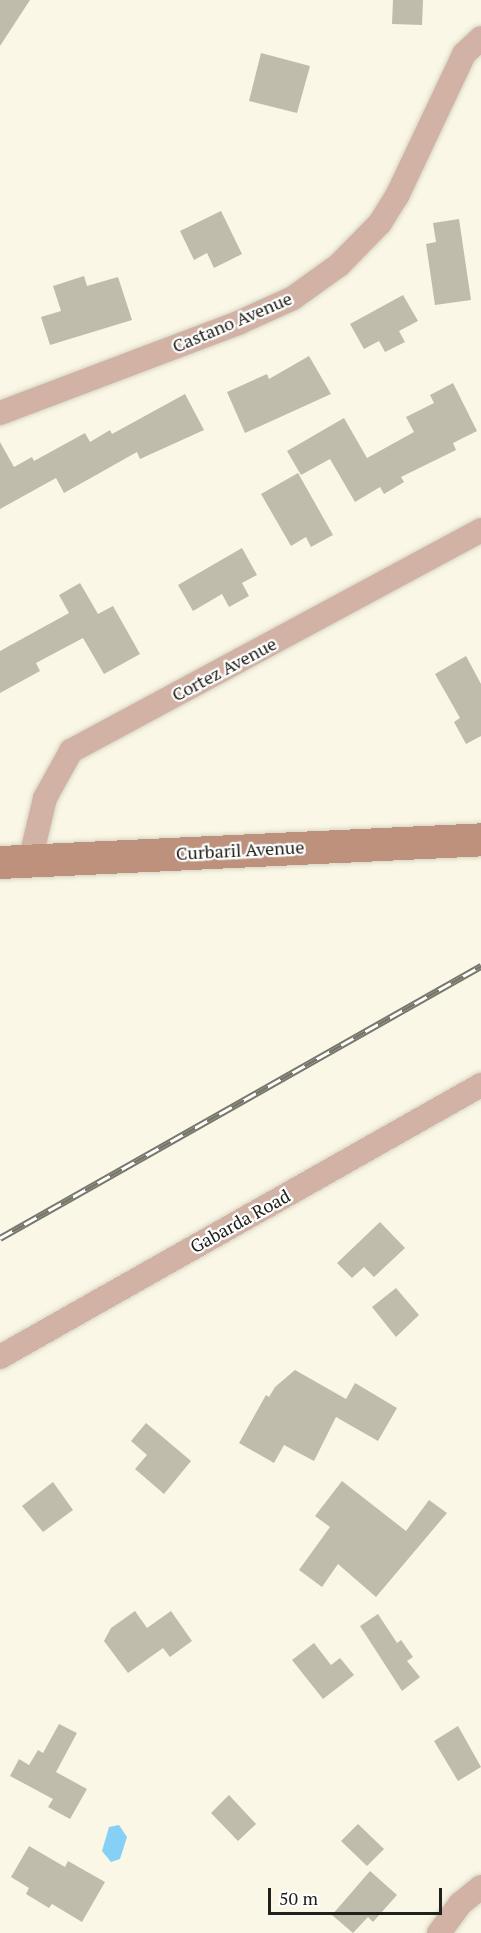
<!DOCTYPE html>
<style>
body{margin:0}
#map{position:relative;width:481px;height:1933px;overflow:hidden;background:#faf7e6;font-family:"PT Serif",serif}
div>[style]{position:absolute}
.water>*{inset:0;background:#86d0f5}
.building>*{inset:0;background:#c0bcac}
.roads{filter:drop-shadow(0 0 2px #d7d5c5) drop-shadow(0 0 2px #d7d5c5)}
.street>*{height:24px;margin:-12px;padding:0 12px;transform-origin:12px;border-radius:12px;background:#d1b2a4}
.secondary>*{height:33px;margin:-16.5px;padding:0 16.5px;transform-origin:16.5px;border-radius:16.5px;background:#bd917c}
.rail>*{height:7px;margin-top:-3.5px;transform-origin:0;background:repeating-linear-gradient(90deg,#fff 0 14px,#78776c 0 28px);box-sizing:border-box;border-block:2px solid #78776c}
span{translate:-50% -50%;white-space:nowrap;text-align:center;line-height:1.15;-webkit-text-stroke:4.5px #fff;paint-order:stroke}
.street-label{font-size:18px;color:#21201a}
.scale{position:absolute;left:268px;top:1888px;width:174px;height:27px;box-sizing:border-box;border:3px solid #21201a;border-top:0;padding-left:8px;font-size:18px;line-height:21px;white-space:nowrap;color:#21201a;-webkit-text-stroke:4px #fff;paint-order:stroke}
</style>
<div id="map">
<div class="water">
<i style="clip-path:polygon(119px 1825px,127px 1837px,120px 1859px,111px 1862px,102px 1851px,109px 1827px)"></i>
</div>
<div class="building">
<i style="clip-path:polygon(0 0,30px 0,0 46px)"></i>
<i style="clip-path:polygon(393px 0,423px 0,422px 25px,392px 24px)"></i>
<i style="clip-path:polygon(261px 53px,310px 66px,297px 113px,249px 101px)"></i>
<i style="clip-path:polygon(221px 211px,242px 254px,214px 268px,207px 253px,194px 260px,180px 231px)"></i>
<i style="clip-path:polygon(459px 219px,471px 300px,435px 305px,426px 244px,436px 242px,433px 223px)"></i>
<i style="clip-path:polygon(84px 276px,87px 286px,118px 277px,132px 320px,50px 345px,41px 317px,61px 311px,53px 286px)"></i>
<i style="clip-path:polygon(403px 295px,418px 321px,399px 331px,405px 342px,385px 352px,379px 341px,364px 349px,350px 324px)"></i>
<i style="clip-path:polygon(309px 356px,331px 394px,245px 433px,227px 392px,267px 374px,269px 379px)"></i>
<i style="clip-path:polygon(453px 383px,477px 431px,453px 443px,456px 450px,401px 477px,404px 482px,384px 494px,380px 487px,355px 502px,330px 459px,301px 475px,287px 451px,344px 418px,367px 458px,414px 432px,406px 417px,434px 403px,430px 395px)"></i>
<i style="clip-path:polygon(185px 394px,204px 430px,140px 459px,137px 452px,64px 493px,56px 478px,0 509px,0 442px,14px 467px,32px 457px,34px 461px,85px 433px,90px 442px,110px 430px,112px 434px)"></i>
<i style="clip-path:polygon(298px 473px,333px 535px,311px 547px,306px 537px,291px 546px,261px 494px)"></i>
<i style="clip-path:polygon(242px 548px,257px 575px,242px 583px,249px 596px,229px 607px,222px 594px,193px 611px,178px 585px)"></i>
<i style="clip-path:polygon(80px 583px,98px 614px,113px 606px,140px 654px,104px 674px,83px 638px,36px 663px,40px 671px,0 693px,0 651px,69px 613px,59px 595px)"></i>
<i style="clip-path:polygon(466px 656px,481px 684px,481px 736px,466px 744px,454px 722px,460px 718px,435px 674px)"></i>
<i style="clip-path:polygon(380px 1222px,405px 1248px,374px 1277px,364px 1267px,352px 1278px,337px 1263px)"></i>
<i style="clip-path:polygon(396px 1288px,419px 1315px,396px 1337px,372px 1307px)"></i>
<i style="clip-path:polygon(295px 1370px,346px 1399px,355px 1383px,397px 1408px,378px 1441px,336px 1417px,314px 1461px,284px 1445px,274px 1463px,239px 1443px,266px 1395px,269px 1397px,275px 1387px)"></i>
<i style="clip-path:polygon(146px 1423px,191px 1461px,164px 1494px,135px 1469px,147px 1455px,131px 1441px)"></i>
<i style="clip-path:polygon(342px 1481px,406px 1531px,429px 1500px,447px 1513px,376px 1597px,338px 1564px,322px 1587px,299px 1570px,330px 1527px,315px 1516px)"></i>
<i style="clip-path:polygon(53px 1482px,73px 1510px,43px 1532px,22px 1506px)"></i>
<i style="clip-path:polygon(135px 1611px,147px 1628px,171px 1611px,192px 1641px,170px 1657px,163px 1648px,128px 1673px,104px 1641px,111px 1628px)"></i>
<i style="clip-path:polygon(378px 1614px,397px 1643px,401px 1640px,413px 1657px,407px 1661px,420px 1677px,402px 1691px,360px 1626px)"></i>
<i style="clip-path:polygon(314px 1643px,331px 1665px,340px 1658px,354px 1675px,323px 1699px,292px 1660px)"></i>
<i style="clip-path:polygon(59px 1724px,77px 1733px,56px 1772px,87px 1789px,70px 1819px,48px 1807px,53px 1799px,10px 1776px,19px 1759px,29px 1765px,38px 1750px,43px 1753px)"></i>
<i style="clip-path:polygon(458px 1726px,481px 1767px,458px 1781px,434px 1741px)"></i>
<i style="clip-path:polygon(229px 1795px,256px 1824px,238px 1841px,211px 1813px)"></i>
<i style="clip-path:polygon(358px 1824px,384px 1849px,367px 1866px,341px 1841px)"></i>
<i style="clip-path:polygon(29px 1846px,65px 1867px,68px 1861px,105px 1882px,82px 1922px,52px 1904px,49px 1908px,26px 1894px,29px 1888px,11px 1877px)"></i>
<i style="clip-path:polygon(370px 1871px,397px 1895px,373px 1922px,368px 1917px,353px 1933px,332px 1915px)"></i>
</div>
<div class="roads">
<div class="street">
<i style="left:0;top:413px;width:254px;rotate:-20.7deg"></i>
<i style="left:238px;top:323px;width:60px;rotate:-24.4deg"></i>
<i style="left:293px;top:298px;width:57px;rotate:-35.7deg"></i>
<i style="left:339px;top:265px;width:59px;rotate:-45.7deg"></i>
<i style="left:380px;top:223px;width:32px;rotate:-58deg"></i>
<i style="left:397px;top:196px;width:157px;rotate:-64.7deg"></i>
<i style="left:464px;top:54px;width:23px;rotate:-43deg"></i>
<i style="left:30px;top:861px;width:65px;rotate:-76.6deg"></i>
<i style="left:45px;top:798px;width:54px;rotate:-61deg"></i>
<i style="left:71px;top:751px;width:466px;rotate:-28.3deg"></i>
<i style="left:0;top:1357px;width:553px;rotate:-29.49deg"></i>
<i style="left:439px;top:1933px;width:36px;rotate:-54deg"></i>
<i style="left:460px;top:1904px;width:27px;rotate:-39deg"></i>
</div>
<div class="secondary">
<i style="left:0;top:862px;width:482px;rotate:-2.7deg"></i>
</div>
</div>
<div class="rail">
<i style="left:0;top:1238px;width:553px;rotate:-29.49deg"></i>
</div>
<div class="street-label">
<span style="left:232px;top:322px;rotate:-23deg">Castano Avenue</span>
<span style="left:224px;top:669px;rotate:-28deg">Cortez Avenue</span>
<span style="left:240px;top:850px;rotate:-3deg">Curbaril Avenue</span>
<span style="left:240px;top:1221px;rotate:-29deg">Gabarda Road</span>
</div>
<div class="scale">50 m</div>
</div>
